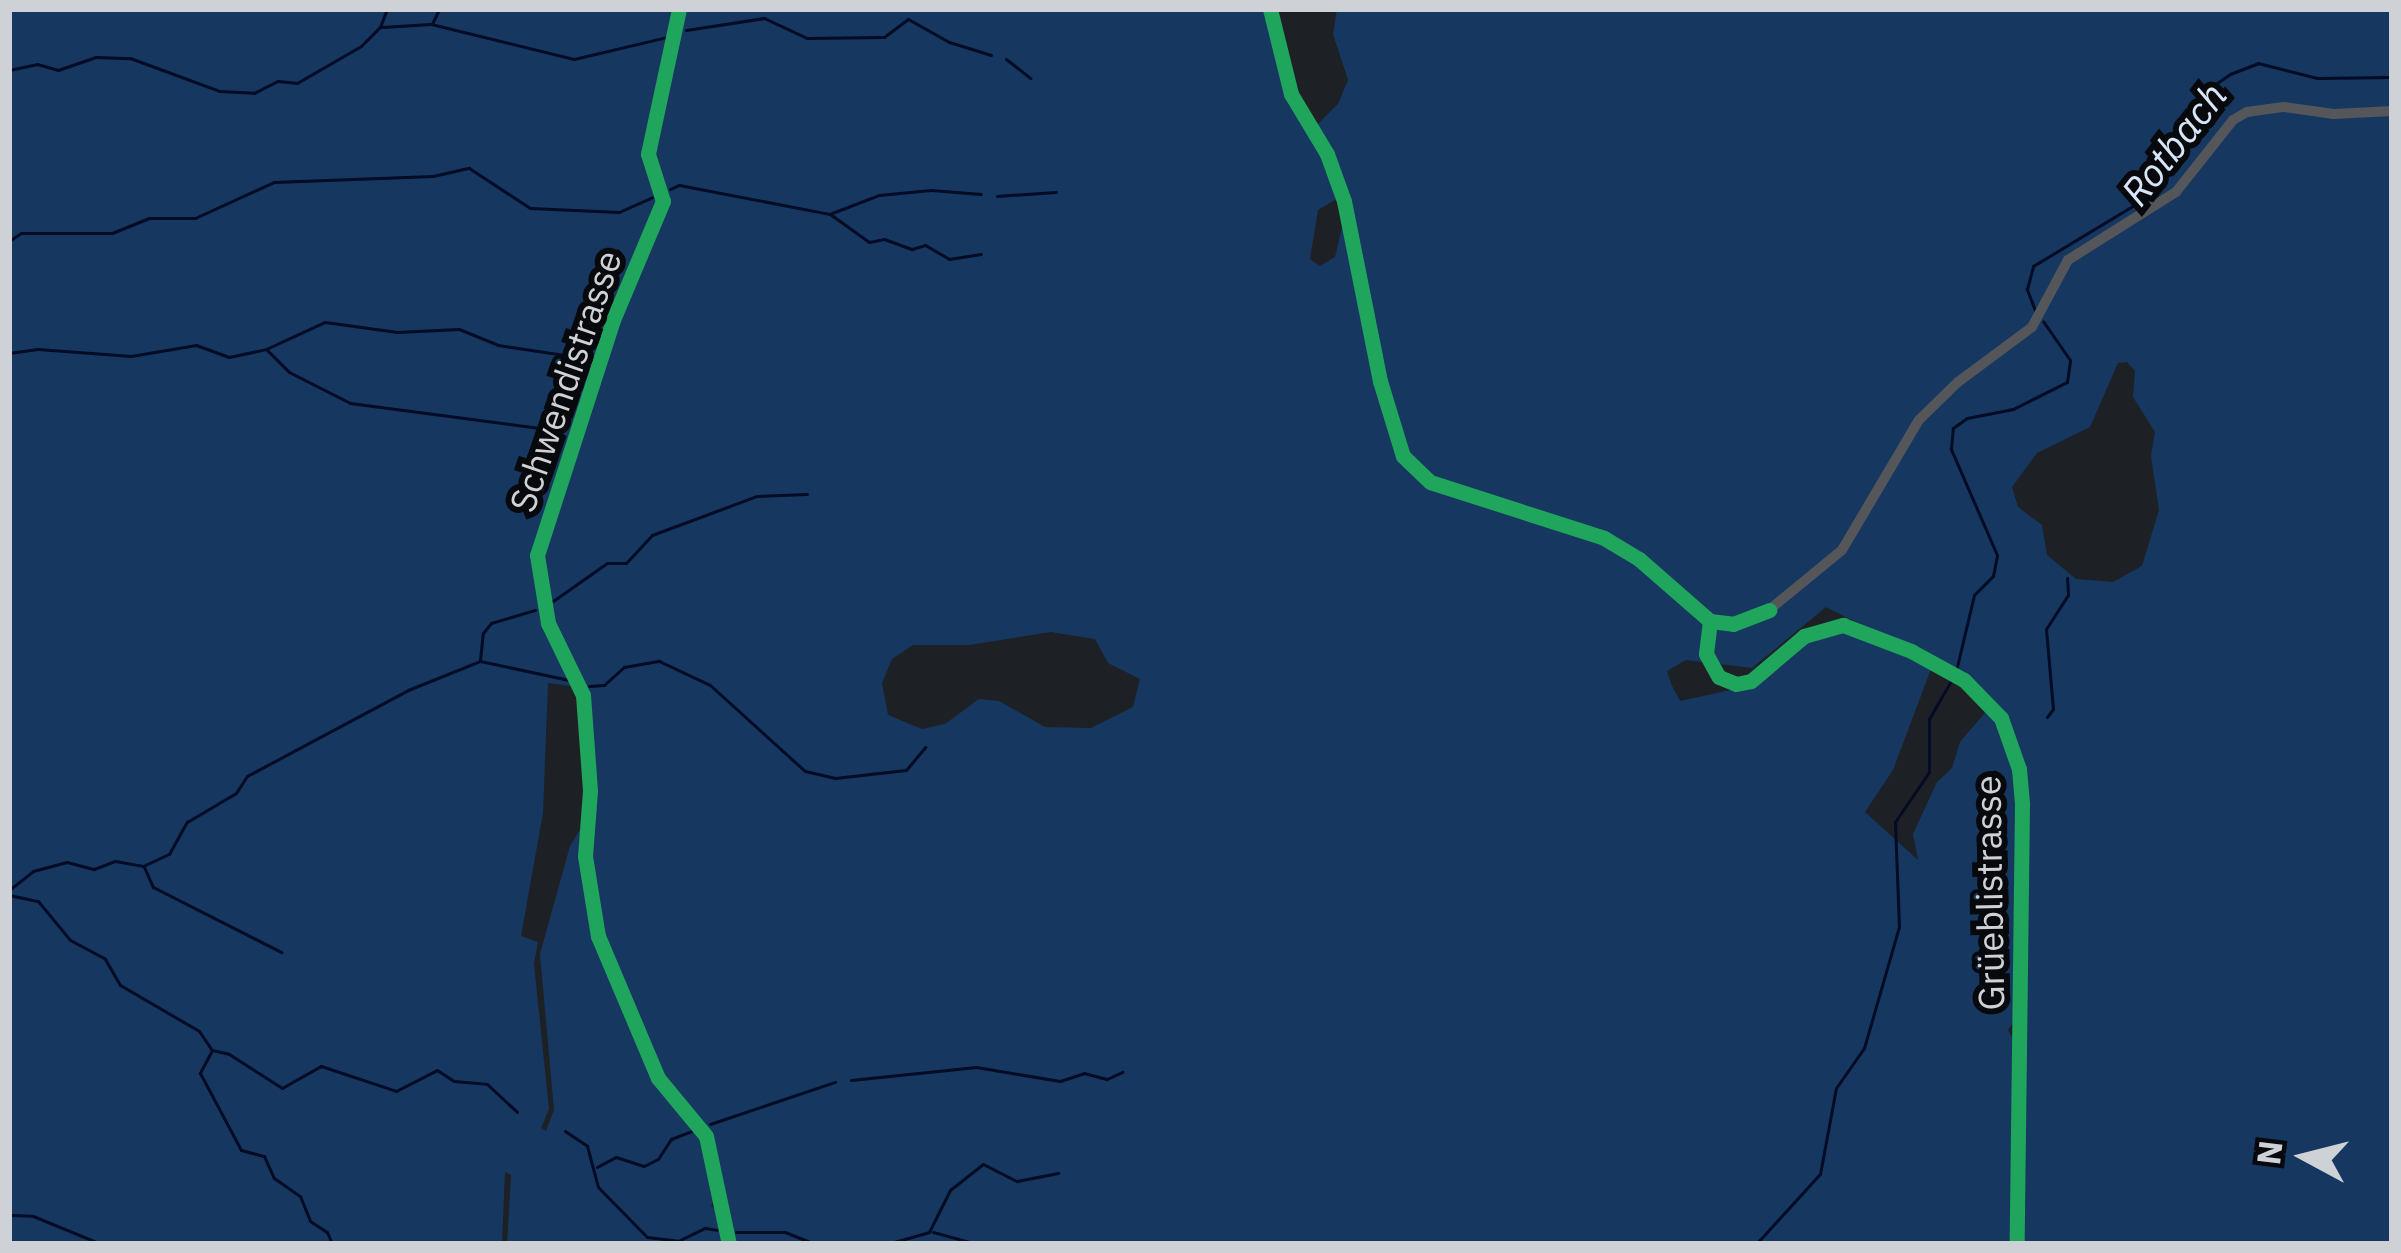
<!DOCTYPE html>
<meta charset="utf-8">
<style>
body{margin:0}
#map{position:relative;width:2401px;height:1253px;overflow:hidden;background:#1d2024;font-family:"IBM Plex Sans",sans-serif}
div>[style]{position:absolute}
.green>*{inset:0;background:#163860}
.stream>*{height:3px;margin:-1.5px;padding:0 1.5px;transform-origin:1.5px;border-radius:1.5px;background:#030b25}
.minor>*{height:10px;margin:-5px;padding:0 5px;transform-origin:5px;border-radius:5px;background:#555659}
.cycleway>*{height:15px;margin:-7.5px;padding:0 7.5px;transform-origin:7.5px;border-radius:7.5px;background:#20a55d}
span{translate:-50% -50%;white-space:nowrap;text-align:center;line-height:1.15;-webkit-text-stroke:12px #07090d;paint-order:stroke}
.street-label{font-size:36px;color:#ced2d7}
.water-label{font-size:39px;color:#d7e5f6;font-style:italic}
.frame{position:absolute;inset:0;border:12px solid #ced2d7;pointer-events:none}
.north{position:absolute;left:2245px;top:1097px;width:120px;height:120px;-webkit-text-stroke:9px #07090d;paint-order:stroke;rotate:277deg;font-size:33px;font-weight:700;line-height:48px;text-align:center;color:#ced2d7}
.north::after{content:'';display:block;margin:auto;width:42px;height:54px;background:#ced2d7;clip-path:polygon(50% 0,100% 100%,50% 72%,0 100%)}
</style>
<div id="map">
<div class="green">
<i style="clip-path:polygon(evenodd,9px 9px,1267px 9px,1283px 79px,1325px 154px,1340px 197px,1318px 210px,1310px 259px,1320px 266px,1335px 257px,1345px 215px,1367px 310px,1356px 236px,1317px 125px,1338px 104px,1348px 80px,1333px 34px,1337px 9px,2392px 9px,2392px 1244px,732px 1244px,708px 1135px,656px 1070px,598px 928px,588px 866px,593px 766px,586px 696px,579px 687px,548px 683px,543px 813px,521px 936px,538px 942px,534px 964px,549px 1109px,541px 1128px,546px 1131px,554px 1110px,540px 954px,570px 846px,581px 828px,597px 939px,660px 1086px,704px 1137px,716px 1195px,711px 1206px,721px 1214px,727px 1244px,507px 1244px,511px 1175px,505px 1172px,502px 1244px,9px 1244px,9px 9px,2127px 362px,2135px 371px,2133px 397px,2155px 432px,2151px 456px,2159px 510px,2142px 566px,2113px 582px,2076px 579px,2047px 555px,2042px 525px,2018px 507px,2012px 487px,2037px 453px,2090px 427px,2118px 363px,2127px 362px,9px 9px,1826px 607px,1979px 685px,2005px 716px,2024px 793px,2022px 1123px,2014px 1119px,2016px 1044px,2008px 1030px,2020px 1013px,2020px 797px,2009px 740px,1997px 714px,1989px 708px,1960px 742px,1952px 768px,1937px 782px,1913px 834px,1918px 860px,1865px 812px,1893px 770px,1931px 669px,1844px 628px,1830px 628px,1801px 642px,1749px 686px,1680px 701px,1672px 686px,1667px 671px,1686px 660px,1752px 668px,1826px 607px,9px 9px,1051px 632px,1095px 639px,1108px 663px,1140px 679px,1133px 707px,1091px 728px,1045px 727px,999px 701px,979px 699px,945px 724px,922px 729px,888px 715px,882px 683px,892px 659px,913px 645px,969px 645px,1051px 632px)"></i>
</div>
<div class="stream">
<i style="left:432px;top:24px;width:17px;rotate:-65deg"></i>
<i style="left:382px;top:27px;width:49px;rotate:-3.5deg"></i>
<i style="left:431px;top:24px;width:147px;rotate:13.8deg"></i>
<i style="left:574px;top:59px;width:96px;rotate:-13.3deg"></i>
<i style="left:686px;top:30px;width:79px;rotate:-8.7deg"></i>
<i style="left:764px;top:18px;width:47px;rotate:24.9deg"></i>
<i style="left:807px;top:38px;width:77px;rotate:-0.7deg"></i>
<i style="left:884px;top:37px;width:30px;rotate:-37deg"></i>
<i style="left:908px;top:19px;width:47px;rotate:29.3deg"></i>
<i style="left:949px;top:42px;width:44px;rotate:17.2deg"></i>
<i style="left:1006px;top:59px;width:31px;rotate:38deg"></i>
<i style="left:9px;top:70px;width:29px;rotate:-12deg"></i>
<i style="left:37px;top:64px;width:22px;rotate:16deg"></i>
<i style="left:58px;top:70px;width:40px;rotate:-18.9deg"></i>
<i style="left:96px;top:57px;width:34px;rotate:2deg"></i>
<i style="left:130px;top:58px;width:95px;rotate:20.3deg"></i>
<i style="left:219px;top:91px;width:35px;rotate:3deg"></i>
<i style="left:254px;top:93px;width:27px;rotate:-27deg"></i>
<i style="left:278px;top:81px;width:19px;rotate:6deg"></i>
<i style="left:297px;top:83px;width:74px;rotate:-30deg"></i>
<i style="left:361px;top:46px;width:27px;rotate:-45deg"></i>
<i style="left:380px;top:27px;width:19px;rotate:-69deg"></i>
<i style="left:670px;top:189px;width:10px;rotate:-24deg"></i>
<i style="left:679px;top:185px;width:154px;rotate:10.9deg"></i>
<i style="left:830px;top:214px;width:48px;rotate:35.7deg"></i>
<i style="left:869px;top:242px;width:15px;rotate:-11deg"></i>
<i style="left:884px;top:239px;width:30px;rotate:20deg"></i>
<i style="left:912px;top:249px;width:14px;rotate:-17deg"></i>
<i style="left:925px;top:245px;width:28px;rotate:30deg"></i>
<i style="left:949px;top:259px;width:32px;rotate:-9deg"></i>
<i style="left:997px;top:196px;width:59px;rotate:-3.9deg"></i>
<i style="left:832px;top:213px;width:50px;rotate:-21deg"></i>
<i style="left:879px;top:195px;width:52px;rotate:-5.5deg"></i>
<i style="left:931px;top:190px;width:50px;rotate:4.6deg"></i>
<i style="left:9px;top:241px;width:14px;rotate:-34deg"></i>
<i style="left:21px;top:233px;width:91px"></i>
<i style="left:112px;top:233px;width:40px;rotate:-22deg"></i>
<i style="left:149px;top:218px;width:46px"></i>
<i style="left:195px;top:218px;width:87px;rotate:-24.5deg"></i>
<i style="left:274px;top:182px;width:159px;rotate:-2.2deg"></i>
<i style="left:433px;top:176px;width:37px;rotate:-13deg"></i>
<i style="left:469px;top:168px;width:73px;rotate:33.3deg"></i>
<i style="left:530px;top:208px;width:89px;rotate:2.6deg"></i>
<i style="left:619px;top:212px;width:36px;rotate:-24deg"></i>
<i style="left:2036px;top:313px;width:26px;rotate:-111deg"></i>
<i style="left:2027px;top:289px;width:24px;rotate:-75deg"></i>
<i style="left:2033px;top:266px;width:124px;rotate:-31.1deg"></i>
<i style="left:2139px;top:202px;width:73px;rotate:-52.2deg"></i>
<i style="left:2184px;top:144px;width:62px;rotate:-65.1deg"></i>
<i style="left:2210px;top:88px;width:24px;rotate:-35deg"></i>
<i style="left:2230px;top:74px;width:30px;rotate:-21deg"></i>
<i style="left:2258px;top:63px;width:61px;rotate:14.3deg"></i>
<i style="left:2317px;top:78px;width:75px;rotate:-0.8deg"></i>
<i style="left:267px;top:350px;width:31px;rotate:45deg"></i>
<i style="left:289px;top:372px;width:68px;rotate:26.9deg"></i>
<i style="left:350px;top:403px;width:208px;rotate:7.5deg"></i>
<i style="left:9px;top:353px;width:29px;rotate:-8deg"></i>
<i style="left:38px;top:349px;width:93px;rotate:4.3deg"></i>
<i style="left:131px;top:356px;width:66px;rotate:-9.6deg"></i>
<i style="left:196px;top:345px;width:35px;rotate:20deg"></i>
<i style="left:229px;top:357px;width:38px;rotate:-12deg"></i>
<i style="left:266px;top:349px;width:65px;rotate:-24.6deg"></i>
<i style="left:325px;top:322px;width:73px;rotate:7.9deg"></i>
<i style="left:397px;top:332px;width:62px;rotate:-2.8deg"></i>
<i style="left:459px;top:329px;width:42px;rotate:22.3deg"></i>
<i style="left:498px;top:345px;width:74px;rotate:8.6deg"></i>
<i style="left:553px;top:601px;width:66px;rotate:-35.1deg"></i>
<i style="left:607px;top:563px;width:19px"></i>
<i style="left:626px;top:563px;width:38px;rotate:-47deg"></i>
<i style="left:652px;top:535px;width:112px;rotate:-20.4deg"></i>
<i style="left:757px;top:496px;width:50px;rotate:-2.3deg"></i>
<i style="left:480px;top:660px;width:27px;rotate:-84deg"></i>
<i style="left:483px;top:633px;width:13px;rotate:-51deg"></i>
<i style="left:491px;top:623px;width:46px;rotate:-16.5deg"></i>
<i style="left:1956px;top:671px;width:78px;rotate:-76.7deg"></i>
<i style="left:1974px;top:595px;width:27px;rotate:-45deg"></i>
<i style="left:1993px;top:576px;width:21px;rotate:-79deg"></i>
<i style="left:1997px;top:555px;width:116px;rotate:-113.5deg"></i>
<i style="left:1951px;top:449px;width:21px;rotate:-85deg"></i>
<i style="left:1953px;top:428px;width:17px;rotate:-36deg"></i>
<i style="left:1967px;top:418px;width:47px;rotate:-11.1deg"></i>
<i style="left:2013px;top:409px;width:60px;rotate:-26.6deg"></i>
<i style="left:2067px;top:382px;width:22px;rotate:-82deg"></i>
<i style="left:2070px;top:360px;width:47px;rotate:-124.7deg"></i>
<i style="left:589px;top:686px;width:15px;rotate:-4deg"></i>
<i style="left:604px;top:685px;width:27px;rotate:-42deg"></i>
<i style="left:624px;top:667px;width:36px;rotate:-10deg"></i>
<i style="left:659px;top:661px;width:56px;rotate:25.2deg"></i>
<i style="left:710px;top:685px;width:128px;rotate:42.2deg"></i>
<i style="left:805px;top:771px;width:31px;rotate:13deg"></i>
<i style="left:835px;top:778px;width:71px;rotate:-6.4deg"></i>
<i style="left:906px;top:770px;width:30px;rotate:-50deg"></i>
<i style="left:2047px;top:717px;width:10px;rotate:-53deg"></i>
<i style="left:2053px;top:709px;width:80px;rotate:-95deg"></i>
<i style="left:2046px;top:629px;width:40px;rotate:-57.1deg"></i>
<i style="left:2068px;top:595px;width:17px;rotate:-93deg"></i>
<i style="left:144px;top:867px;width:22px;rotate:66deg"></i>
<i style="left:153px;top:887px;width:144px;rotate:26.9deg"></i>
<i style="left:9px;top:890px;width:31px;rotate:-38deg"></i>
<i style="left:33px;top:871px;width:35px;rotate:-15deg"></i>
<i style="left:67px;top:862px;width:28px;rotate:15deg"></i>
<i style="left:94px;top:869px;width:22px;rotate:-21deg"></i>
<i style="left:115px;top:861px;width:28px;rotate:10deg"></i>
<i style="left:143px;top:866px;width:29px;rotate:-25deg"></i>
<i style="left:169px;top:854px;width:37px;rotate:-61deg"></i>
<i style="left:187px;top:822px;width:57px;rotate:-30.6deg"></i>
<i style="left:236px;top:793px;width:20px;rotate:-57deg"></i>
<i style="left:247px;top:776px;width:183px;rotate:-28.1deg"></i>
<i style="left:408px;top:690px;width:78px;rotate:-21.9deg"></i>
<i style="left:480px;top:661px;width:91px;rotate:12.1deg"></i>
<i style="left:9px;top:895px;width:30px;rotate:12deg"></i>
<i style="left:38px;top:901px;width:50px;rotate:50.6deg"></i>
<i style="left:70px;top:940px;width:40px;rotate:28deg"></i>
<i style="left:105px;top:959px;width:30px;rotate:60deg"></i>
<i style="left:120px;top:985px;width:91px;rotate:30.2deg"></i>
<i style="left:199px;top:1031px;width:23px;rotate:56deg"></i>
<i style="left:212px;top:1050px;width:17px;rotate:13deg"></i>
<i style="left:229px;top:1054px;width:63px;rotate:32.7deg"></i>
<i style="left:282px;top:1088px;width:45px;rotate:-29.4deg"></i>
<i style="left:321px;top:1066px;width:79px;rotate:18.4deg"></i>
<i style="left:396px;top:1091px;width:46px;rotate:-27.1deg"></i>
<i style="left:437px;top:1070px;width:20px;rotate:33deg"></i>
<i style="left:454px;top:1081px;width:33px;rotate:5deg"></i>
<i style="left:487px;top:1084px;width:41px;rotate:43deg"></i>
<i style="left:211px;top:1052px;width:24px;rotate:118deg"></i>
<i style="left:200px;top:1073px;width:87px;rotate:62deg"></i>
<i style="left:241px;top:1150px;width:24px;rotate:15deg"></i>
<i style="left:264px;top:1156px;width:24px;rotate:66deg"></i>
<i style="left:274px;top:1178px;width:32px;rotate:35deg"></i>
<i style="left:300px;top:1196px;width:27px;rotate:68deg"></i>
<i style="left:310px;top:1221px;width:20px;rotate:33deg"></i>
<i style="left:327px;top:1232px;width:13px;rotate:67deg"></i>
<i style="left:851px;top:1080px;width:126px;rotate:-5.9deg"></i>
<i style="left:976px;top:1067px;width:85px;rotate:9.5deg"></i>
<i style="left:1060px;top:1081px;width:25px;rotate:-18deg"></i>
<i style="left:1084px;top:1073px;width:24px;rotate:15deg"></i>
<i style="left:1107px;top:1079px;width:17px;rotate:-25deg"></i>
<i style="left:710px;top:1124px;width:132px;rotate:-18.6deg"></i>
<i style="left:565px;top:1131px;width:27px;rotate:34deg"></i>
<i style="left:587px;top:1146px;width:42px;rotate:75deg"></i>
<i style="left:598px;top:1187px;width:70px;rotate:45.6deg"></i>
<i style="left:647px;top:1237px;width:31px;rotate:7deg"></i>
<i style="left:678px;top:1241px;width:30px;rotate:-26deg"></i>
<i style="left:705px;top:1228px;width:12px;rotate:9deg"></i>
<i style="left:597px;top:1167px;width:21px;rotate:-28deg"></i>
<i style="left:616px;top:1157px;width:29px;rotate:18deg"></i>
<i style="left:644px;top:1166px;width:16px;rotate:-27deg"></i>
<i style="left:658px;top:1159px;width:24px;rotate:-57deg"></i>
<i style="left:671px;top:1139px;width:22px;rotate:-21deg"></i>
<i style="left:9px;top:1215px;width:24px;rotate:2deg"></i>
<i style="left:33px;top:1216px;width:74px;rotate:22.4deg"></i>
<i style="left:736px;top:1232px;width:49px"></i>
<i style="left:785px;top:1232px;width:32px;rotate:22deg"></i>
<i style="left:933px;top:1232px;width:46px;rotate:15.3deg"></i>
<i style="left:887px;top:1244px;width:44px;rotate:-15.9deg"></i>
<i style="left:929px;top:1232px;width:47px;rotate:-63.4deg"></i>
<i style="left:950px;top:1190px;width:42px;rotate:-38.2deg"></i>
<i style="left:983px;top:1164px;width:38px;rotate:27deg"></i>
<i style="left:1017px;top:1181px;width:42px;rotate:-11deg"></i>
<i style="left:1756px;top:1244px;width:95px;rotate:-47.6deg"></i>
<i style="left:1820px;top:1174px;width:87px;rotate:-79.5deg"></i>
<i style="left:1836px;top:1088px;width:49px;rotate:-55deg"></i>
<i style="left:1864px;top:1048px;width:126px;rotate:-73.9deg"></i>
<i style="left:1899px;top:927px;width:105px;rotate:-92.2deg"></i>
<i style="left:1895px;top:822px;width:60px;rotate:-55.8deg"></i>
<i style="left:1929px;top:772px;width:53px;rotate:-90deg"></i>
<i style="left:1929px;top:719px;width:46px;rotate:-60.1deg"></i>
</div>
<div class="minor">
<i style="left:679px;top:9px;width:148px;rotate:102.1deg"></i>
<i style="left:648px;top:154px;width:49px;rotate:72.3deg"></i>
<i style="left:663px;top:201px;width:129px;rotate:112.8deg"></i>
<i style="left:613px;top:320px;width:247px;rotate:107.9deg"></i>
<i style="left:537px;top:555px;width:69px;rotate:80.8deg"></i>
<i style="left:548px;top:623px;width:80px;rotate:64.1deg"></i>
<i style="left:583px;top:695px;width:96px;rotate:85.8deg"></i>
<i style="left:590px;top:791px;width:65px;rotate:94.4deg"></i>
<i style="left:585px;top:856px;width:81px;rotate:80.8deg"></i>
<i style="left:598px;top:936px;width:154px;rotate:67.1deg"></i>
<i style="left:658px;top:1078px;width:75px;rotate:50.4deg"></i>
<i style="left:706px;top:1136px;width:110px;rotate:78deg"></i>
<i style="left:1270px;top:9px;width:88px;rotate:76.1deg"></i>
<i style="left:1291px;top:94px;width:70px;rotate:59deg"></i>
<i style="left:1327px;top:154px;width:50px;rotate:70.1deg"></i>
<i style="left:1344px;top:201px;width:184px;rotate:78.7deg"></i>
<i style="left:1380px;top:381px;width:78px;rotate:73deg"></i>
<i style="left:1403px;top:456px;width:37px;rotate:44deg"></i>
<i style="left:1430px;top:482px;width:183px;rotate:17.8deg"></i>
<i style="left:1604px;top:538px;width:41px;rotate:31deg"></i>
<i style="left:1639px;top:559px;width:94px;rotate:41.1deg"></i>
<i style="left:1710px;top:621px;width:23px;rotate:7deg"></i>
<i style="left:1733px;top:624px;width:39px;rotate:-21deg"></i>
<i style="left:1769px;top:610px;width:94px;rotate:-39.4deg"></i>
<i style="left:1842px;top:550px;width:151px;rotate:-59.4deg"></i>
<i style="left:1919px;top:420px;width:54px;rotate:-44.3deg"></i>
<i style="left:1958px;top:382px;width:92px;rotate:-36.6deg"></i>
<i style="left:2032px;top:327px;width:76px;rotate:-61.8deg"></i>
<i style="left:2068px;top:260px;width:128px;rotate:-32.2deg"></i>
<i style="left:2176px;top:192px;width:92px;rotate:-51.6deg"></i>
<i style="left:2233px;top:120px;width:16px;rotate:-30deg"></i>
<i style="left:2247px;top:112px;width:37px;rotate:-8deg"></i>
<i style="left:2284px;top:107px;width:50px;rotate:8deg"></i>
<i style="left:2334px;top:114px;width:58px;rotate:-3deg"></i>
<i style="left:1710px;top:621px;width:33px;rotate:97deg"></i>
<i style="left:1706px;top:654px;width:26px;rotate:61deg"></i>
<i style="left:1719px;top:677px;width:18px;rotate:22deg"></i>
<i style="left:1736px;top:684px;width:15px;rotate:-11deg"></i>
<i style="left:1751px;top:681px;width:70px;rotate:-40.3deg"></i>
<i style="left:1804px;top:636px;width:41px;rotate:-15.8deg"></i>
<i style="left:1843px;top:625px;width:73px;rotate:20.9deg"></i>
<i style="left:1911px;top:651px;width:60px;rotate:28.7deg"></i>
<i style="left:1964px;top:680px;width:53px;rotate:45.8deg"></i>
<i style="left:2001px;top:718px;width:54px;rotate:70.6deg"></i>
<i style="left:2019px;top:769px;width:35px;rotate:85deg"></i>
<i style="left:2022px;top:804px;width:440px;rotate:90.7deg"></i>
</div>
<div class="cycleway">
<i style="left:679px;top:9px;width:148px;rotate:102.1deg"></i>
<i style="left:648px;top:154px;width:49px;rotate:72.3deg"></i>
<i style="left:663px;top:201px;width:129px;rotate:112.8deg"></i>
<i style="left:613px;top:320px;width:247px;rotate:107.9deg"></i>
<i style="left:537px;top:555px;width:69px;rotate:80.8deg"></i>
<i style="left:548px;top:623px;width:80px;rotate:64.1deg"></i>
<i style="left:583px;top:695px;width:96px;rotate:85.8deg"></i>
<i style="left:590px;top:791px;width:65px;rotate:94.4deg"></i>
<i style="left:585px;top:856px;width:81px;rotate:80.8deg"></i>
<i style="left:598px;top:936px;width:154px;rotate:67.1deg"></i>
<i style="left:658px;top:1078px;width:75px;rotate:50.4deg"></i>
<i style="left:706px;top:1136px;width:110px;rotate:78deg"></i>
<i style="left:1270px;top:9px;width:88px;rotate:76.1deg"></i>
<i style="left:1291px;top:94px;width:70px;rotate:59deg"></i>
<i style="left:1327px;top:154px;width:50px;rotate:70.1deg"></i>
<i style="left:1344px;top:201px;width:184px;rotate:78.7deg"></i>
<i style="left:1380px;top:381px;width:78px;rotate:73deg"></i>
<i style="left:1403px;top:456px;width:37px;rotate:44deg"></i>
<i style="left:1430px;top:482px;width:183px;rotate:17.8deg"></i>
<i style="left:1604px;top:538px;width:41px;rotate:31deg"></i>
<i style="left:1639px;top:559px;width:94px;rotate:41.1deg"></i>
<i style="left:1710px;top:621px;width:23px;rotate:7deg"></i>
<i style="left:1733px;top:624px;width:39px;rotate:-21deg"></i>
<i style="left:1710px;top:621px;width:33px;rotate:97deg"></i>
<i style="left:1706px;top:654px;width:26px;rotate:61deg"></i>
<i style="left:1719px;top:677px;width:18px;rotate:22deg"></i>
<i style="left:1736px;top:684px;width:15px;rotate:-11deg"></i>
<i style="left:1751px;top:681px;width:70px;rotate:-40.3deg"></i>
<i style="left:1804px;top:636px;width:41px;rotate:-15.8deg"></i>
<i style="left:1843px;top:625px;width:73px;rotate:20.9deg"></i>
<i style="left:1911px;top:651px;width:60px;rotate:28.7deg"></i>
<i style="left:1964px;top:680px;width:53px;rotate:45.8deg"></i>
<i style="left:2001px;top:718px;width:54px;rotate:70.6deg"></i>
<i style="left:2019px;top:769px;width:35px;rotate:85deg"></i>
<i style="left:2022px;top:804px;width:440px;rotate:90.7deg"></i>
</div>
<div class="street-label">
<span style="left:565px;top:381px;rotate:-71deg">Schwendistrasse</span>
<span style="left:1989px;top:893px;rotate:-91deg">Grüeblistrasse</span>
</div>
<div class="water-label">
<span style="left:2174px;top:144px;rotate:-52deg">Rotbach</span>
</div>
<div class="frame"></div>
<div class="north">N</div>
</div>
